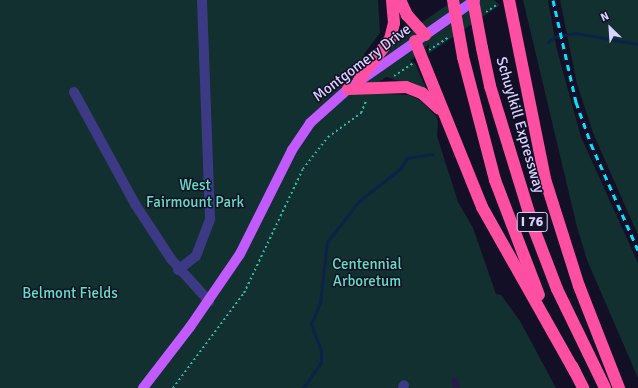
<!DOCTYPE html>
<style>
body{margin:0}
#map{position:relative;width:638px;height:388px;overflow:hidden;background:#130f26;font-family:Signika,sans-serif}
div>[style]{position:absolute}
.green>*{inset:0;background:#12302f}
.stream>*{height:3px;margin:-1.5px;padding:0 1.5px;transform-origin:1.5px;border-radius:1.5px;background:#0c2248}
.building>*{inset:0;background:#241b47}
.path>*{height:2px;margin-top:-1px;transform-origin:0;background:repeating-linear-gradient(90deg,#2fb8b0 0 2px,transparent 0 5px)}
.minor>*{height:10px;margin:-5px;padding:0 5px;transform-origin:5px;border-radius:5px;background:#3d3a85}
.major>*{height:10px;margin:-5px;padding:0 5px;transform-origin:5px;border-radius:5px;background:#c25bff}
.highway>*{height:12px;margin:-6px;padding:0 6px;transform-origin:6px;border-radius:6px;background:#ff4fa3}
.rail>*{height:3px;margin-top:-1.5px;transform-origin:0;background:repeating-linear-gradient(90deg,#00e5ff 0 6px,transparent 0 11px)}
.highway-bridge>*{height:12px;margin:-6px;padding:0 6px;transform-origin:6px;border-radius:6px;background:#ff4fa3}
span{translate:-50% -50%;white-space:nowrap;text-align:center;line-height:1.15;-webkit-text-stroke:3px #130f26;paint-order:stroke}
.shield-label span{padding:1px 3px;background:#130f26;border:1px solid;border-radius:3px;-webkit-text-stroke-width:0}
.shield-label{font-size:14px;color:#d9d4ff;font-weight:700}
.street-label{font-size:15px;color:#d9d4ff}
.park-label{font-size:15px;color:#5fe0c0}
.north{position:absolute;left:590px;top:8px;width:40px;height:40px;-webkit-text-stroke:3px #130f26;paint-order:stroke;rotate:335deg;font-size:11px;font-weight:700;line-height:16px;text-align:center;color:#d9d4ff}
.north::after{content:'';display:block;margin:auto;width:14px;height:18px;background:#d9d4ff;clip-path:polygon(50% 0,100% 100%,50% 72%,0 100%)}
</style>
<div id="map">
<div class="green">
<i style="clip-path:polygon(0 0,378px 0,380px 33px,364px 54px,367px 61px,454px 0,494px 0,500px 5px,428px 54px,429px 44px,410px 61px,415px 63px,426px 89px,386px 77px,363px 93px,409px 95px,421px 101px,435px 115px,438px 121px,437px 136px,458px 202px,473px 228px,496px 294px,501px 295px,520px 321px,556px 388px,0 388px)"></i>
<i style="clip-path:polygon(523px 0,548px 0,557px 50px,581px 137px,638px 263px,638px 378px,587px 260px,577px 227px)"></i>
<i style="clip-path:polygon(560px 0,638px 0,638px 235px,593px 133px,577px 84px)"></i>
</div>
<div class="stream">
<i style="left:548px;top:42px;width:8px;rotate:-40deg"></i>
<i style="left:554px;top:37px;width:21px;rotate:-11deg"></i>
<i style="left:575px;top:33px;width:64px;rotate:9.9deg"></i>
<i style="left:303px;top:388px;width:32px;rotate:-55deg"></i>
<i style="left:321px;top:362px;width:12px;rotate:-90deg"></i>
<i style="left:321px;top:350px;width:28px;rotate:-111deg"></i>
<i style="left:311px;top:324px;width:23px;rotate:-67deg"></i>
<i style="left:320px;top:303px;width:61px;rotate:-83.5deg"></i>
<i style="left:327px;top:242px;width:52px;rotate:-52deg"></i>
<i style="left:359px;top:201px;width:52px;rotate:-38deg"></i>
<i style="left:400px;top:169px;width:13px;rotate:-58deg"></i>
<i style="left:407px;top:158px;width:26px;rotate:-9deg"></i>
</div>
<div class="building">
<i style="clip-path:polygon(457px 377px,460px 388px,453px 388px,451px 379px)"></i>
</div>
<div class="path">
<i style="left:486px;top:12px;width:14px;rotate:-34deg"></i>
<i style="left:429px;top:50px;width:24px;rotate:-33deg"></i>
<i style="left:394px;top:76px;width:23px;rotate:-34deg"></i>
<i style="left:173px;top:388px;width:119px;rotate:-53.2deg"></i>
<i style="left:244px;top:293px;width:137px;rotate:-64.6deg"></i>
<i style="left:303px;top:169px;width:41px;rotate:-52deg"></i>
<i style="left:328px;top:137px;width:41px;rotate:-36deg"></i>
<i style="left:361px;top:113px;width:15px;rotate:-67deg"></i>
</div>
<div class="minor">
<i style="left:74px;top:92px;width:128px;rotate:61.4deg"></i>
<i style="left:135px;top:204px;width:66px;rotate:56.8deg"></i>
<i style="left:171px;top:259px;width:57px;rotate:47.9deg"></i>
<i style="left:178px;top:270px;width:23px;rotate:-38deg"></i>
<i style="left:196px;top:256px;width:40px;rotate:-69deg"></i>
<i style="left:210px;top:219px;width:219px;rotate:-92.1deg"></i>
<i style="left:403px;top:388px;width:3px;rotate:-72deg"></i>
</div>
<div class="major">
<i style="left:143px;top:388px;width:77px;rotate:-52.4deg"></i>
<i style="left:190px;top:327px;width:88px;rotate:-55.6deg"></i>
<i style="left:240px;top:254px;width:116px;rotate:-63.4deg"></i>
<i style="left:292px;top:150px;width:32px;rotate:-56deg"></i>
<i style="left:310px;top:123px;width:51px;rotate:-41.8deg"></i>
<i style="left:348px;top:89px;width:155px;rotate:-35deg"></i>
</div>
<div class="highway">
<i style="left:400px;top:0;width:17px;rotate:65deg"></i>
<i style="left:407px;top:15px;width:27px;rotate:48deg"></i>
<i style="left:509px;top:0;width:183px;rotate:78.6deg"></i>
<i style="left:545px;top:179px;width:112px;rotate:72.4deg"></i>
<i style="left:579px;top:286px;width:110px;rotate:68.6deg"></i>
<i style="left:415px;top:41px;width:179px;rotate:68deg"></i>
<i style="left:482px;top:207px;width:189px;rotate:60.6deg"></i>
<i style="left:482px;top:48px;width:39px;rotate:78deg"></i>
<i style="left:490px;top:86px;width:150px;rotate:72.9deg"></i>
<i style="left:534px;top:229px;width:64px;rotate:69deg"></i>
<i style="left:557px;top:289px;width:110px;rotate:64.1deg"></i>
<i style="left:463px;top:57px;width:127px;rotate:75.4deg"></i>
<i style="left:495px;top:180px;width:123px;rotate:69.1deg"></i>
<i style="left:359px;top:80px;width:51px;rotate:-52.9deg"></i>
<i style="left:390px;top:39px;width:16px;rotate:-76deg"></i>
<i style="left:394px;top:23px;width:23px;rotate:-95deg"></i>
<i style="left:348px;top:89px;width:58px;rotate:-2deg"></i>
<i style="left:406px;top:87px;width:17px;rotate:21deg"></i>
<i style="left:422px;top:93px;width:23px;rotate:43deg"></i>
<i style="left:572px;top:366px;width:25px;rotate:63deg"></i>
</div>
<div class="rail">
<i style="left:553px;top:0;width:105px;rotate:77.3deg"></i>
<i style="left:576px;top:102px;width:45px;rotate:70.3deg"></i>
<i style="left:591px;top:144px;width:116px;rotate:66.1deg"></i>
</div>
<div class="highway-bridge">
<i style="left:453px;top:0;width:58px;rotate:80deg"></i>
<i style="left:473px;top:0;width:49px;rotate:79.4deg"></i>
</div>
<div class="shield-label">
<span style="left:532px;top:222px">I 76</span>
</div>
<div class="street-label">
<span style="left:362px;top:63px;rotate:-37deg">Montgomery Drive</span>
<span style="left:520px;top:125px;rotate:74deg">Schuylkill Expressway</span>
</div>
<div class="park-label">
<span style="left:195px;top:194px">West<br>Fairmount Park</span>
<span style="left:367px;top:273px">Centennial<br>Arboretum</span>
<span style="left:70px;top:294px">Belmont Fields</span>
</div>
<div class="north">N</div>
</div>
